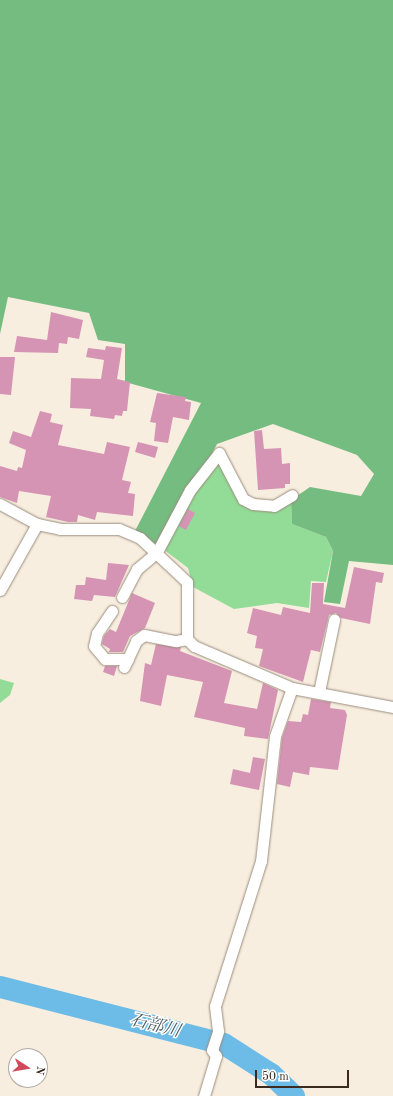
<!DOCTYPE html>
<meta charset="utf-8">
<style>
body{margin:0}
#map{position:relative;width:393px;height:1096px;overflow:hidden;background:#f8eedf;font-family:"Old Standard TT","Noto Serif JP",serif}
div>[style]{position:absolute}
.green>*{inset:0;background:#92dc97}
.forest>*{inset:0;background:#75bc80}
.river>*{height:22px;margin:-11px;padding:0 11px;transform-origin:11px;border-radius:11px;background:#6cbce7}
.building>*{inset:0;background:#d594b4}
.roads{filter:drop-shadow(0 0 1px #9a8c7e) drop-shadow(0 0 1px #9a8c7e)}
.minor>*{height:11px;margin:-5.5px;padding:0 5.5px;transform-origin:5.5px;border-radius:5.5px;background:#fff}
span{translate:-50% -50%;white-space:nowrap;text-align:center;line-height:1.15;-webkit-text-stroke:3px #fff;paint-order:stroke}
.water-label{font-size:17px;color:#4c5d64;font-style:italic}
.north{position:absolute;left:8px;top:1048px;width:40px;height:40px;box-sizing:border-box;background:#fff;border:1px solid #b1aaa5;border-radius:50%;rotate:102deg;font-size:11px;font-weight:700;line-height:16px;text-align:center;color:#3b2a1e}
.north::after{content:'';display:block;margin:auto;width:14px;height:18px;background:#d1495b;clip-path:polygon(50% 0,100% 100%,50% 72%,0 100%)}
.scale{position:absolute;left:255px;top:1070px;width:94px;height:18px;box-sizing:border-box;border:2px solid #3b2a1e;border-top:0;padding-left:5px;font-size:12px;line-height:14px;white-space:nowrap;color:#3b2a1e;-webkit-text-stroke:3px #fff;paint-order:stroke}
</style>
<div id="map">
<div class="green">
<i style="clip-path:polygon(217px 459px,253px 508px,291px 500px,292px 524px,326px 537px,333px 551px,326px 582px,311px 581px,309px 608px,277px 603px,234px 609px,193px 587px,188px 568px,163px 549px,193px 492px)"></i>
<i style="clip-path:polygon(0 679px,14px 683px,10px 695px,0 703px)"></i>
</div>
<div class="forest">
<i style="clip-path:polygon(0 0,393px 0,393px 565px,349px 561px,340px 604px,324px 602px,333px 551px,326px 537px,292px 524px,291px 500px,310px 487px,361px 496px,374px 474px,357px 455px,273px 424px,217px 444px,163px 549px,135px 531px,201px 403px,125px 382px,125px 344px,98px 340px,89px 313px,8px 297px,0 334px)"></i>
</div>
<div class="river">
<i style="left:0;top:987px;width:231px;rotate:14.3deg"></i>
<i style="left:224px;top:1044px;width:56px;rotate:32.6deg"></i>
<i style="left:271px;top:1074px;width:32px;rotate:44deg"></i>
</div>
<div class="building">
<i style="clip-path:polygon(51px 312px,83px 320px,79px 339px,68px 337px,67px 344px,59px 343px,58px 353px,14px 352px,17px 336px,47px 340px)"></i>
<i style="clip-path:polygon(106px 346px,122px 348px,117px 379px,130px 382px,127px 411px,123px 411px,122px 416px,115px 415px,114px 419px,90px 416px,91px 409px,70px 408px,71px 378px,101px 379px,104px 360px,86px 357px,88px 348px,105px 350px)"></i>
<i style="clip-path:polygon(0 357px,15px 357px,11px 395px,0 394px)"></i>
<i style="clip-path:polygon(157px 393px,186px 397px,185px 401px,191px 402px,189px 420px,173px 417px,168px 443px,154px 441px,156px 423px,150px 422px)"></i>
<i style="clip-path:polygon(40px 411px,52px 414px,50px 422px,63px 425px,58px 445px,104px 454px,107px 442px,130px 447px,122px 480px,131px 482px,128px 493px,135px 494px,133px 516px,97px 512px,95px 520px,78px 515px,77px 522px,68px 522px,46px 517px,51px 496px,19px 491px,17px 503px,0 497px,0 466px,17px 471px,18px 467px,22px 468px,26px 450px,9px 443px,13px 431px,31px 437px)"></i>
<i style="clip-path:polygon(262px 430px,264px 449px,281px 448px,282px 464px,290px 463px,290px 484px,285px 484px,285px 488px,258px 490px,254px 431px)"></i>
<i style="clip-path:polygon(138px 442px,158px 447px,155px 458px,135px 452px)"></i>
<i style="clip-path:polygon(188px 509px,195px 513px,186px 530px,179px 526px)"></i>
<i style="clip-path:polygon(108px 563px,129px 565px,115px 597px,94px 595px,92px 601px,74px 599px,76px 585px,85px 585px,86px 577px,106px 580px)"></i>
<i style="clip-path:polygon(354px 567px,384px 573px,382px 583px,376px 582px,370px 624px,341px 618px,336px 613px,329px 615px,320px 652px,311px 650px,303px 682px,259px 666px,263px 649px,255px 648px,257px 636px,247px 633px,253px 608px,281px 615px,283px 607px,310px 613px,312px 583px,324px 583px,323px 604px,345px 608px)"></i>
<i style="clip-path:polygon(132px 593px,155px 603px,145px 628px,130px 636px,123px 652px,109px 652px,110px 649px,102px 644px,104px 636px,110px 629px,116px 632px)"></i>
<i style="clip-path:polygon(156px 644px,181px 647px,180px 651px,232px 671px,224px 703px,257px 709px,263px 683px,278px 690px,268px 739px,244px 736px,245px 728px,194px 717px,203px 682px,167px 675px,161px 706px,140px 701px,145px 663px,151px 665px)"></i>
<i style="clip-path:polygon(105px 666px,117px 666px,114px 676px,103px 672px)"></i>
<i style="clip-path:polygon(311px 699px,331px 702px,330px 708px,345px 710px,347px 715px,338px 770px,310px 767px,309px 775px,293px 772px,290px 787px,277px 784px,282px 738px,288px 721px,301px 722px,303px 714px,308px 715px)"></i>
<i style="clip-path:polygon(253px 757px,265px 759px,259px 790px,230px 784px,233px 769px,250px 773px)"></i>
</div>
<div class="roads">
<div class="minor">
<i style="left:0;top:504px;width:42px;rotate:28.4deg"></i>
<i style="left:37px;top:524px;width:24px;rotate:12deg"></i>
<i style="left:60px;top:529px;width:59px"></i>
<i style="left:119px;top:529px;width:23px;rotate:23deg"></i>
<i style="left:140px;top:538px;width:64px;rotate:43.1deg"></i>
<i style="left:187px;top:582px;width:57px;rotate:90deg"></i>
<i style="left:187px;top:639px;width:10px;rotate:45deg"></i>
<i style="left:194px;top:646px;width:107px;rotate:23.2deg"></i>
<i style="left:292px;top:688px;width:103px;rotate:10.7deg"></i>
<i style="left:0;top:590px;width:76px;rotate:-60.7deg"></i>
<i style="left:122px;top:597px;width:32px;rotate:-62deg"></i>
<i style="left:137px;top:569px;width:26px;rotate:-40deg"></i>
<i style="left:157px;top:552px;width:70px;rotate:-62deg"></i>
<i style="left:190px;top:490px;width:47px;rotate:-51.9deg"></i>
<i style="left:219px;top:453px;width:52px;rotate:62.4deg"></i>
<i style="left:243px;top:499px;width:11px;rotate:27deg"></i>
<i style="left:253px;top:504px;width:21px;rotate:5deg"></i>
<i style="left:274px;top:506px;width:21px;rotate:-31deg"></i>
<i style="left:112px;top:611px;width:27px;rotate:124deg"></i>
<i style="left:97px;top:633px;width:13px;rotate:103deg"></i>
<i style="left:94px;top:646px;width:17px;rotate:50deg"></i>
<i style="left:105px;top:659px;width:23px"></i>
<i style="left:124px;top:667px;width:29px;rotate:-65deg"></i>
<i style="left:136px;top:641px;width:10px;rotate:-37deg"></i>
<i style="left:144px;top:635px;width:33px;rotate:11deg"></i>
<i style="left:176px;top:641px;width:11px;rotate:-10deg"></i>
<i style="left:319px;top:692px;width:74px;rotate:-78.2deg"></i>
<i style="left:204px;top:1096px;width:42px;rotate:-73.3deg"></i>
<i style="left:216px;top:1056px;width:7px;rotate:-124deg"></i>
<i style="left:212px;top:1050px;width:20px;rotate:-72deg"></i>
<i style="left:218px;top:1031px;width:25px;rotate:-97deg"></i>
<i style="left:215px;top:1006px;width:152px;rotate:-72.4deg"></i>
<i style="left:261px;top:861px;width:126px;rotate:-83.6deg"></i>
<i style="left:275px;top:736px;width:51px;rotate:-70.5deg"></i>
</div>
</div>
<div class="water-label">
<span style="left:155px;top:1026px;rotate:14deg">石部川</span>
</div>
<div class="north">N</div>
<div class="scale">50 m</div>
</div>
